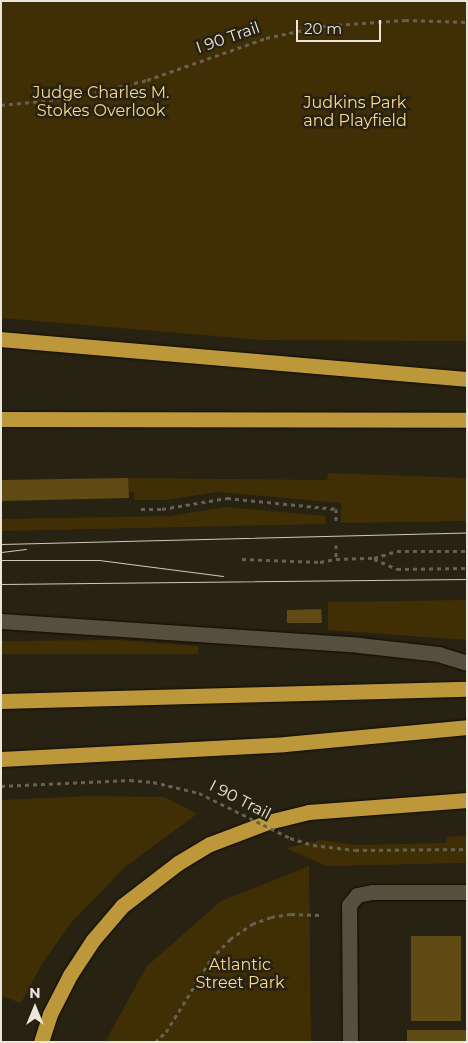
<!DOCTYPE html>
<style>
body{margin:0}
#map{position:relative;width:468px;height:1043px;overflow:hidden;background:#282212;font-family:Montserrat,sans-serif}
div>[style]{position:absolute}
.green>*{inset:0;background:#402f04}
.building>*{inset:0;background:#604b15}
.path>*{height:3px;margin-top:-1.5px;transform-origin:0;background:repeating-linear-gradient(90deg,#666153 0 4px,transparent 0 8px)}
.roads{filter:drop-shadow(0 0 1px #110b01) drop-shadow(0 0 1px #110b01)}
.lane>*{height:15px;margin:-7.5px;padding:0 7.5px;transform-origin:7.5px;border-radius:7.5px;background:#564f3e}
.street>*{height:15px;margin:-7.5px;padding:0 7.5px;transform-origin:7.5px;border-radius:7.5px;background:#564f3e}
.highway>*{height:15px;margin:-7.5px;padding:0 7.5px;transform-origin:7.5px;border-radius:7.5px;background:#bd983b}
.tram>*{height:1px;margin:-0.5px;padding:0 0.5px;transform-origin:0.5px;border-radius:0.5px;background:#cdc9be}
.path-bridge>*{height:3px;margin-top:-1.5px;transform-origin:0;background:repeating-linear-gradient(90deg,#666153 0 4px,transparent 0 8px)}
span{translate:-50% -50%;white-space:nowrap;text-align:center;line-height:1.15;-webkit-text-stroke:5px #282212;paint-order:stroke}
.street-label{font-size:16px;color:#eae6dc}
.park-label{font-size:16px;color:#fad990}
.frame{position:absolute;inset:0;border:2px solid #eae6dc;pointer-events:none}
.north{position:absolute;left:10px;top:983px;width:50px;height:50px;-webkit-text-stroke:4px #282212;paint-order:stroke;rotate:0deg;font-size:14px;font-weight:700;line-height:20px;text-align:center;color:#eae6dc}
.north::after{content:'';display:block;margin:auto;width:18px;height:22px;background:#eae6dc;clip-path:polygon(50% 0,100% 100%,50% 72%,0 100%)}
.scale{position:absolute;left:296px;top:20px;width:85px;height:22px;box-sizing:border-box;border:2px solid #eae6dc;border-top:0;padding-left:6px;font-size:15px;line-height:18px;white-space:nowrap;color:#eae6dc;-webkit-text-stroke:4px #282212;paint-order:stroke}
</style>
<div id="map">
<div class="green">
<i style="clip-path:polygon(1px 1px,467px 1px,467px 341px,263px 340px,1px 318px)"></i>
<i style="clip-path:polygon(328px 473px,467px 478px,467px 521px,341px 523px,341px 503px,218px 492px,165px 500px,134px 500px,134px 492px,128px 492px,128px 478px,327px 480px)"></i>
<i style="clip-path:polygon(225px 507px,325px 516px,325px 524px,1px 531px,1px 519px,170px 516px)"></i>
<i style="clip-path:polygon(467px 600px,467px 640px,328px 630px,328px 602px)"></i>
<i style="clip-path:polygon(120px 640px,198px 646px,198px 654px,1px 654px,1px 641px)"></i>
<i style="clip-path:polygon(89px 796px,164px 797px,197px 814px,124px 868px,71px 923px,42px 964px,21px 1003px,1px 996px,1px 800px)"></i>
<i style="clip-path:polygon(467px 835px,467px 863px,326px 866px,286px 848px,322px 840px,357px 845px,446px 843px,447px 837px)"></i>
<i style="clip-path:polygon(309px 866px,311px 1042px,105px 1042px,147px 966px,221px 901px)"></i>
</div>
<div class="building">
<i style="clip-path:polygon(128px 478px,129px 498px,1px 501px,1px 480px)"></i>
<i style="clip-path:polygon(321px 609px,322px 623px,287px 623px,287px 610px)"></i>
<i style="clip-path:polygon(411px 936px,461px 936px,461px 1021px,411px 1021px)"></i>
<i style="clip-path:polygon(407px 1030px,467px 1030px,467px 1042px,407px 1042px)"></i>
</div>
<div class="path">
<i style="left:1px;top:105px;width:71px;rotate:-5.6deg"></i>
<i style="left:72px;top:98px;width:77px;rotate:-13.5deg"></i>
<i style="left:147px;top:80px;width:126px;rotate:-19.4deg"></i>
<i style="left:266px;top:38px;width:57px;rotate:-12.1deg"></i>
<i style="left:322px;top:26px;width:83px;rotate:-4.1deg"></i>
<i style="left:405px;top:20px;width:62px;rotate:1.8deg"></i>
<i style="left:141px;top:509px;width:21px"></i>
<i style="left:162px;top:509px;width:66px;rotate:-9.6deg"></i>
<i style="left:227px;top:498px;width:110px;rotate:5.8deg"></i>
<i style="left:336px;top:509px;width:13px;rotate:90deg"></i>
<i style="left:336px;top:545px;width:14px;rotate:90deg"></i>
<i style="left:336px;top:559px;width:38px;rotate:-2deg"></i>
<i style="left:374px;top:558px;width:24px;rotate:-17deg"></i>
<i style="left:397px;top:551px;width:70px"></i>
<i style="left:242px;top:559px;width:78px;rotate:2.2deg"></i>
<i style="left:320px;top:562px;width:16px;rotate:-11deg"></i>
<i style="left:374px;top:559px;width:25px;rotate:23deg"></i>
<i style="left:397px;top:569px;width:70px;rotate:-0.8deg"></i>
<i style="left:1px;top:786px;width:129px;rotate:-2.7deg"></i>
<i style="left:130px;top:780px;width:23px;rotate:5deg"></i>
<i style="left:153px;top:782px;width:47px;rotate:13.4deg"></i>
<i style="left:355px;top:850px;width:112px;rotate:-0.5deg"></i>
<i style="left:155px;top:1042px;width:15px;rotate:-42deg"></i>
<i style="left:166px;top:1032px;width:86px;rotate:-58.3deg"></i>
<i style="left:211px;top:959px;width:28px;rotate:-46deg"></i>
<i style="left:230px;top:939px;width:27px;rotate:-34deg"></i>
<i style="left:252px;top:924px;width:20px;rotate:-20deg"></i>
<i style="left:271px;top:917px;width:20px;rotate:-9deg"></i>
<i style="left:291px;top:914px;width:28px;rotate:2deg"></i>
</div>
<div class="roads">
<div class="lane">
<i style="left:1px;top:621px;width:359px;rotate:3.8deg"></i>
<i style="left:359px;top:645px;width:80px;rotate:6.5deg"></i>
<i style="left:438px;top:654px;width:30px;rotate:17deg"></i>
</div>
<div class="street">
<i style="left:350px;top:1042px;width:137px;rotate:-90.4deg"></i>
<i style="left:349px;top:905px;width:13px;rotate:-51deg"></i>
<i style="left:357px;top:895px;width:16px;rotate:-11deg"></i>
<i style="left:373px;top:892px;width:94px"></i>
</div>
<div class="highway">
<i style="left:1px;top:339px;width:468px;rotate:4.9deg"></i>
<i style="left:1px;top:419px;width:466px;rotate:0.1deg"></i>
<i style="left:1px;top:701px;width:466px;rotate:-1.5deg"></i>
<i style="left:1px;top:759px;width:284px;rotate:-3deg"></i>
<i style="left:285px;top:744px;width:183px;rotate:-5.3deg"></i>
<i style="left:41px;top:1042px;width:29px;rotate:-72deg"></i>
<i style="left:50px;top:1014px;width:44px;rotate:-62.9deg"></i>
<i style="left:70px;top:975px;width:42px;rotate:-56.7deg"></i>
<i style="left:93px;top:940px;width:45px;rotate:-49.5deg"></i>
<i style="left:122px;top:906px;width:71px;rotate:-37.5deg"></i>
<i style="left:178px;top:863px;width:37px;rotate:-31deg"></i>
<i style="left:210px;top:844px;width:62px;rotate:-20.8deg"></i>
<i style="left:268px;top:822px;width:42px;rotate:-13.7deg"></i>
<i style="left:309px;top:812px;width:158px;rotate:-4.3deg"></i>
</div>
</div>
<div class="tram">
<i style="left:1px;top:544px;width:466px;rotate:-1.4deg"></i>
<i style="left:1px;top:552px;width:25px;rotate:-7deg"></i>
<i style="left:1px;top:560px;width:98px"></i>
<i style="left:99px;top:560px;width:125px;rotate:7.4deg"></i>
<i style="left:1px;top:584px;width:466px;rotate:-0.6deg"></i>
</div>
<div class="path-bridge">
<i style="left:199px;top:793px;width:102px;rotate:26.3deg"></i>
<i style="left:290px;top:838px;width:24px;rotate:17deg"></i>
<i style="left:313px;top:845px;width:42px;rotate:6.8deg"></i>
</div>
<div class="street-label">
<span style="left:228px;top:38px;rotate:-19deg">I 90 Trail</span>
<span style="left:240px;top:800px;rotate:27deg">I 90 Trail</span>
</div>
<div class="park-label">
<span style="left:101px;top:102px">Judge Charles M.<br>Stokes Overlook</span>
<span style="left:355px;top:112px">Judkins Park<br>and Playfield</span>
<span style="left:240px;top:974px">Atlantic<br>Street Park</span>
</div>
<div class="frame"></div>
<div class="north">N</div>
<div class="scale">20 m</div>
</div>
